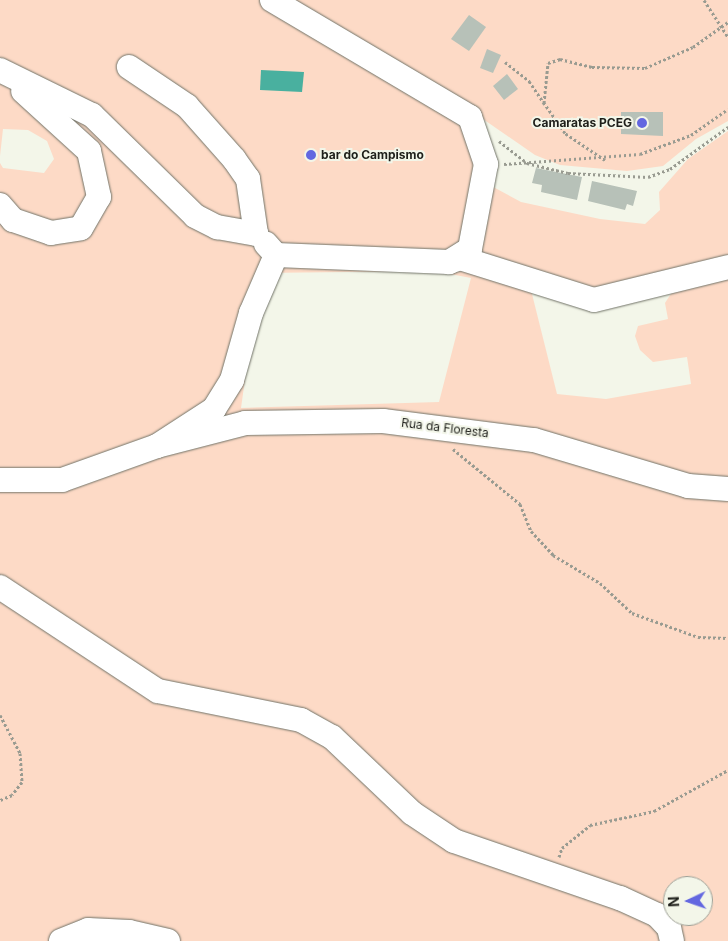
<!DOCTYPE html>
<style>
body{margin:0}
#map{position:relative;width:728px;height:941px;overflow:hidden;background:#f3f6e9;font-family:Inter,sans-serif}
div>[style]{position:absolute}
.green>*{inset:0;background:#fddac6}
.water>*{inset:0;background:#49b09f}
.building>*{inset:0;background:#b7c1b8}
.path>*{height:3px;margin-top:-1.5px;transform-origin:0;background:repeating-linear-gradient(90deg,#999b91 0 2.5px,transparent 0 5px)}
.roads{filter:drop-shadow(0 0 1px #717368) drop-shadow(0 0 1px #717368)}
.minor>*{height:24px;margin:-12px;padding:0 12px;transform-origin:12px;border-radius:12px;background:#fff}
.dots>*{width:14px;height:14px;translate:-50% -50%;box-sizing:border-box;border:2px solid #f3f6e9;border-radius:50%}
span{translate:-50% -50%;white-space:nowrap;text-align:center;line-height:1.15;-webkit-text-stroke:4px #f3f6e9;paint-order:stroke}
.poi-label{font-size:12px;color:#1e1f1a;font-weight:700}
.right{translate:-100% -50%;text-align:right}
.left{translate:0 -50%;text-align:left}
.street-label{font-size:12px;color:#1e1f1a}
.north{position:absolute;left:663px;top:876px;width:50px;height:50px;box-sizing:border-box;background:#f3f6e9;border:1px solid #9ea096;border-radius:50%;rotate:267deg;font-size:14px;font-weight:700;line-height:20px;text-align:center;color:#1e1f1a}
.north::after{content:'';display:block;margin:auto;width:18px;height:22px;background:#6367e0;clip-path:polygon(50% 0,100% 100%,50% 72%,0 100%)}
</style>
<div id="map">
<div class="green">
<i style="clip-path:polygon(evenodd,0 0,265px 0,466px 120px,484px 182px,521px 202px,600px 219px,645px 224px,660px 210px,659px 192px,688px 159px,728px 131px,728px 941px,0 941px,0 163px,3px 168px,44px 173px,54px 159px,47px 141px,28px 130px,3px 129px,0 156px,0 0,435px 271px,471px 278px,439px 402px,241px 408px,260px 273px,435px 271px,0 0,676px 286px,665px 303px,668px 319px,638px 326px,635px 336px,640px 350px,653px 362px,687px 357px,691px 384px,606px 399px,557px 394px,531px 290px,676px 286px,0 0,673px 886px,703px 886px,703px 916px,673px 916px,673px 886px)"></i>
<i style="clip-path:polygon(292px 0,728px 0,728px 121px,696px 139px,663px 166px,627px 171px,560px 165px,535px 155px,405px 65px)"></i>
</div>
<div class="water">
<i style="clip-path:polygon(261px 70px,304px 72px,302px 92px,260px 90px)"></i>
</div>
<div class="building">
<i style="clip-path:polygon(469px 15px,486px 27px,469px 51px,451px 39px)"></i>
<i style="clip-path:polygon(487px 49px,501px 55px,493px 73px,480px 68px)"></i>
<i style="clip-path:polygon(507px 74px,518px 89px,504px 100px,493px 86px)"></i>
<i style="clip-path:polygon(621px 112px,663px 112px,663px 136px,621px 134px)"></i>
<i style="clip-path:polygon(536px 168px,582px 177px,577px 200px,541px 192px,542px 185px,532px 183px)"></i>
<i style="clip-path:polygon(592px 181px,637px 191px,633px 206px,627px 204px,625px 210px,588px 201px)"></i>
</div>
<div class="path">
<i style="left:704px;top:0;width:44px;rotate:57deg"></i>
<i style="left:505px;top:62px;width:31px;rotate:38deg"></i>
<i style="left:529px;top:81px;width:27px;rotate:56deg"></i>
<i style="left:499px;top:141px;width:36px;rotate:38deg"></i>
<i style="left:527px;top:163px;width:42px;rotate:13.7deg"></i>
<i style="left:568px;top:173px;width:80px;rotate:2.9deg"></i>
<i style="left:648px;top:177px;width:23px;rotate:-20deg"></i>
<i style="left:670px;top:169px;width:72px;rotate:-35.9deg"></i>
<i style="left:605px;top:160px;width:48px;rotate:-146deg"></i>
<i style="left:565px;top:133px;width:37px;rotate:-125deg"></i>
<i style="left:544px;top:103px;width:40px;rotate:-84.3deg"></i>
<i style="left:548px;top:63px;width:13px;rotate:-18deg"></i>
<i style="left:560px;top:59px;width:33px;rotate:14deg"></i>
<i style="left:592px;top:67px;width:53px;rotate:1.1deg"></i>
<i style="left:645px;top:68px;width:52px;rotate:-23.6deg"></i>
<i style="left:693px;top:47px;width:43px;rotate:-35.5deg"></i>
<i style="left:504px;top:164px;width:136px;rotate:-4.2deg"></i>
<i style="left:640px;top:154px;width:54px;rotate:-20.4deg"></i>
<i style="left:691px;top:135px;width:45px;rotate:-35.1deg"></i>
<i style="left:453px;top:449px;width:87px;rotate:39.4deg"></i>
<i style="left:520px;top:504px;width:29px;rotate:68deg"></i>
<i style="left:531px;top:531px;width:33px;rotate:47deg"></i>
<i style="left:553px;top:555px;width:55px;rotate:30.8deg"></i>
<i style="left:600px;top:583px;width:44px;rotate:43.2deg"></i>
<i style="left:632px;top:613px;width:70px;rotate:20deg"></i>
<i style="left:698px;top:637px;width:30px;rotate:2deg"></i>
<i style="left:0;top:715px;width:43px;rotate:62.2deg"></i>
<i style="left:20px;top:753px;width:29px;rotate:86deg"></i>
<i style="left:22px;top:782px;width:16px;rotate:128deg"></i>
<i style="left:12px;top:795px;width:13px;rotate:157deg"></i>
<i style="left:559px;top:857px;width:9px;rotate:-72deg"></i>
<i style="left:562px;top:848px;width:36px;rotate:-39deg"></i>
<i style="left:590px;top:825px;width:66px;rotate:-12.3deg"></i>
<i style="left:654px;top:811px;width:85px;rotate:-29deg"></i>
</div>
<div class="roads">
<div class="minor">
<i style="left:272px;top:0;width:230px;rotate:30.6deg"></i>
<i style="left:470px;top:117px;width:50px;rotate:71.2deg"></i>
<i style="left:486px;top:164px;width:86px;rotate:100.7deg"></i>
<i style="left:470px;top:249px;width:25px;rotate:148deg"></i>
<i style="left:449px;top:262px;width:173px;rotate:-177.7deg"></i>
<i style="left:0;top:70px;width:102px;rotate:26.1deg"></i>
<i style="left:92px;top:115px;width:144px;rotate:44.4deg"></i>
<i style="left:195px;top:216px;width:25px;rotate:27deg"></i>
<i style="left:217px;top:227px;width:40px;rotate:10deg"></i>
<i style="left:256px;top:234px;width:56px;rotate:-98.3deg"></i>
<i style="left:248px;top:179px;width:24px;rotate:-125deg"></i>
<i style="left:234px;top:159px;width:71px;rotate:-131.6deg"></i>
<i style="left:187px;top:106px;width:70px;rotate:-146.1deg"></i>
<i style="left:0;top:205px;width:20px;rotate:49deg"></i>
<i style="left:13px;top:220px;width:40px;rotate:18.9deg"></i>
<i style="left:51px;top:233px;width:30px;rotate:-9deg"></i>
<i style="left:81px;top:228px;width:36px;rotate:-60deg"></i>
<i style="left:99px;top:197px;width:47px;rotate:-102.3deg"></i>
<i style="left:89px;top:151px;width:89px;rotate:-137.7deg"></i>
<i style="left:449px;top:262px;width:12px;rotate:-20deg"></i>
<i style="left:460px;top:258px;width:140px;rotate:17.4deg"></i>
<i style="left:594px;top:300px;width:138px;rotate:-13.8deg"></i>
<i style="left:157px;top:446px;width:91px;rotate:-14.6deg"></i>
<i style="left:245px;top:423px;width:138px;rotate:-0.8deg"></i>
<i style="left:383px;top:421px;width:152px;rotate:7.2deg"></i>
<i style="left:534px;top:440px;width:161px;rotate:16.6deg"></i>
<i style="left:688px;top:486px;width:40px;rotate:4.3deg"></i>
<i style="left:0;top:480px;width:62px"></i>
<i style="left:62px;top:480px;width:101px;rotate:-19.7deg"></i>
<i style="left:157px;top:446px;width:68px;rotate:-33deg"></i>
<i style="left:214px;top:409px;width:34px;rotate:-58deg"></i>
<i style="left:232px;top:380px;width:70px;rotate:-74.2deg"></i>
<i style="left:251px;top:313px;width:63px;rotate:-66.7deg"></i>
<i style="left:276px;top:255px;width:15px;rotate:-132deg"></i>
<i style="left:0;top:587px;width:189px;rotate:33.4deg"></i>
<i style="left:158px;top:691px;width:146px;rotate:11.5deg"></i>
<i style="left:301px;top:720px;width:35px;rotate:29deg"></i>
<i style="left:332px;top:737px;width:110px;rotate:43.5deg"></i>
<i style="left:412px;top:813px;width:50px;rotate:33.7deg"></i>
<i style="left:454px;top:841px;width:176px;rotate:19deg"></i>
<i style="left:620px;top:898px;width:41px;rotate:24.7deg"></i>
<i style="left:657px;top:915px;width:18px;rotate:47deg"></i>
<i style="left:669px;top:928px;width:13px;rotate:77deg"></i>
<i style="left:61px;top:941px;width:29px;rotate:-22deg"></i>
<i style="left:88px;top:930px;width:41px;rotate:2.8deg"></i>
<i style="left:129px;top:932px;width:40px;rotate:13deg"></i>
</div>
</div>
<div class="dots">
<i style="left:642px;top:123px;background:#6367e0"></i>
<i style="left:311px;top:155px;background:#6367e0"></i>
</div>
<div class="poi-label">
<span class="right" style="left:632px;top:123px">Camaratas PCEG</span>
<span class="left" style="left:321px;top:155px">bar do Campismo</span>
</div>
<div class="street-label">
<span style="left:445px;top:428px;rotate:7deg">Rua da Floresta</span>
</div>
<div class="north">N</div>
</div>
